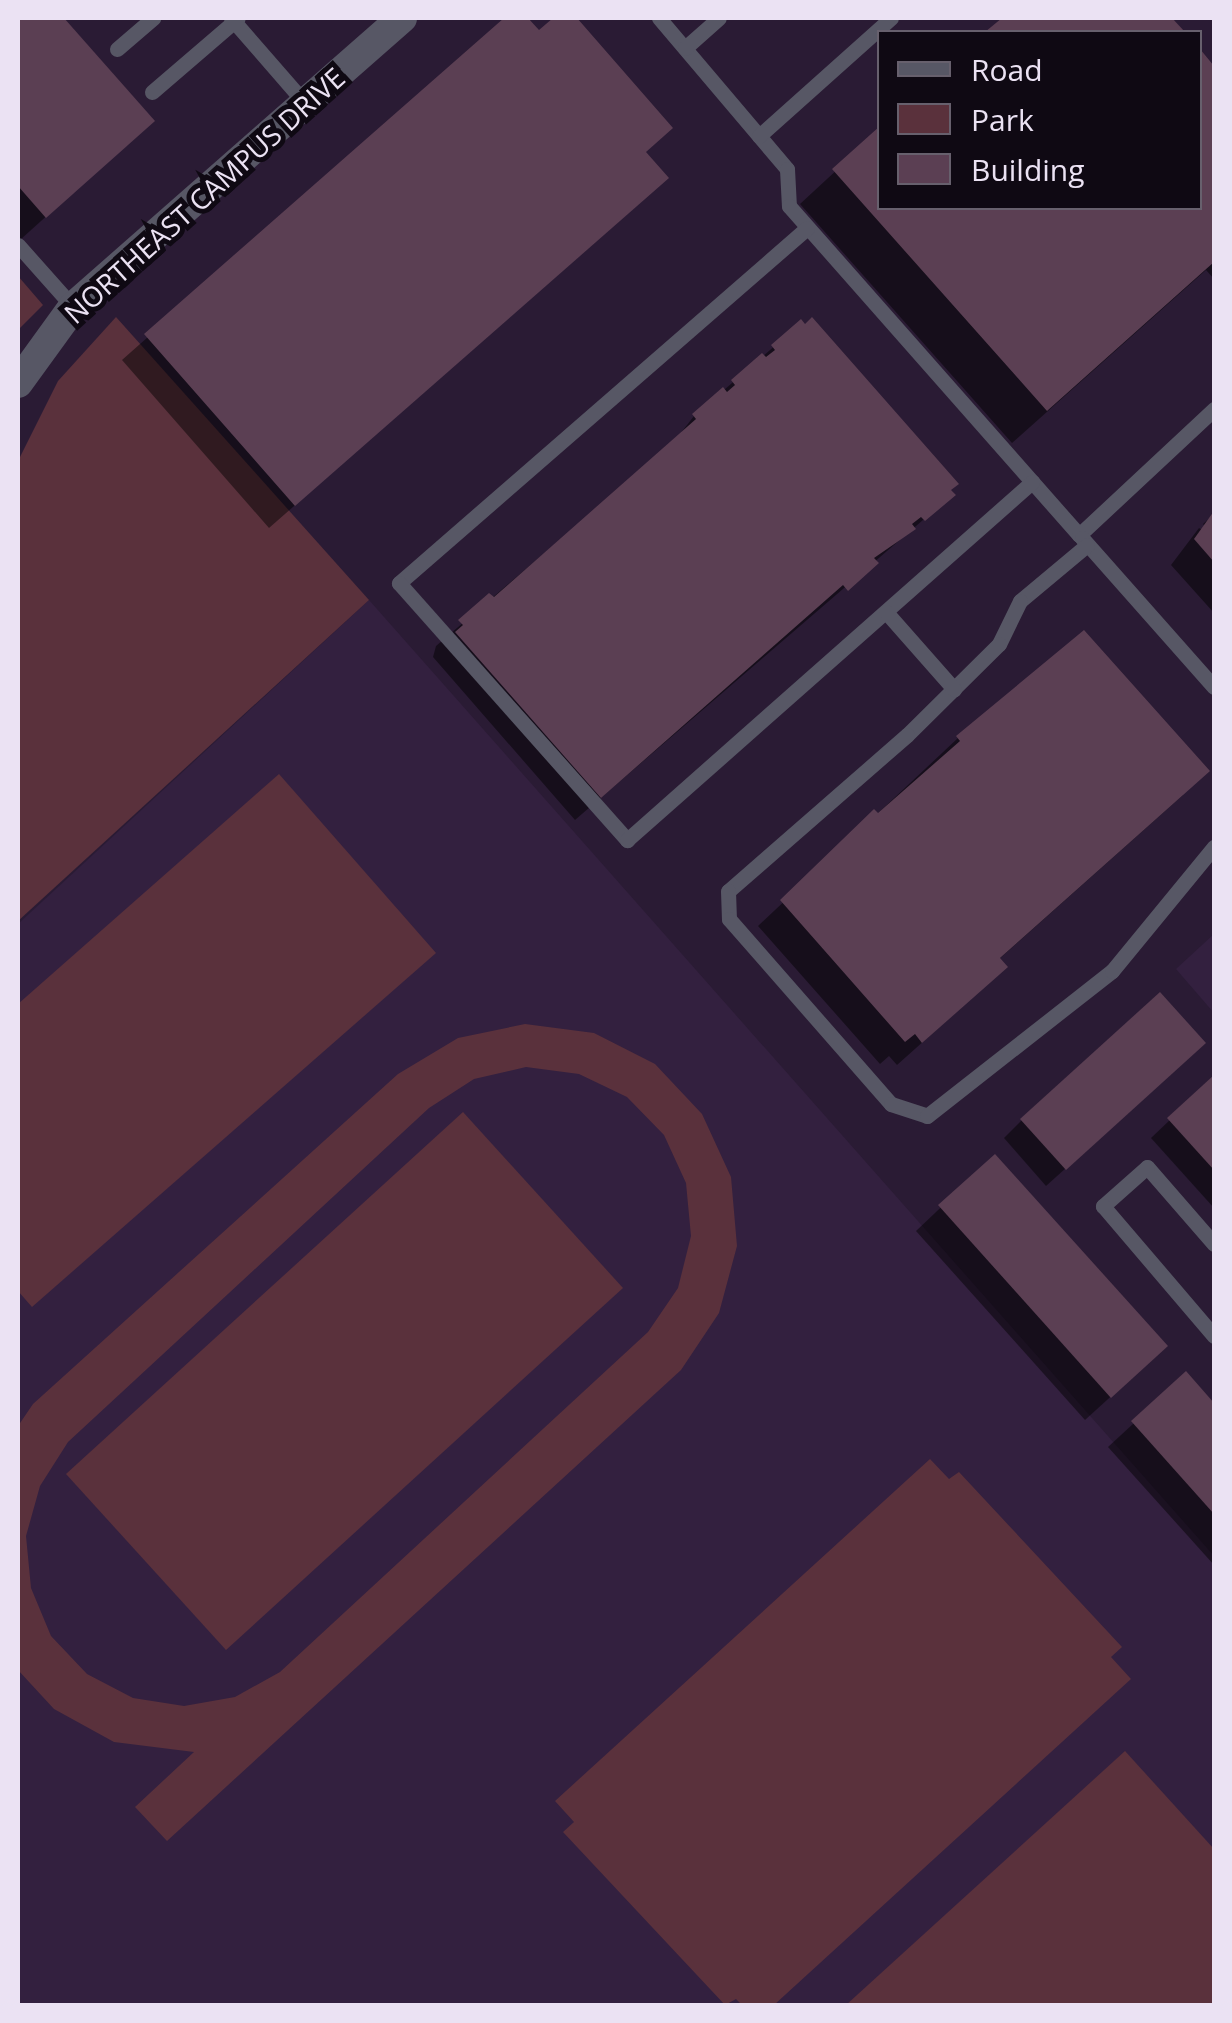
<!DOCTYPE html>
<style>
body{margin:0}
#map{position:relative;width:1232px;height:2023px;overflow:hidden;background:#2a1b34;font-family:"Open Sans",sans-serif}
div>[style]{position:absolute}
.built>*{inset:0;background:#33203f}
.green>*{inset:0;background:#5a313c}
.shadow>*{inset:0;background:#0007}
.building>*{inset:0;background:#5b3f53}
.lane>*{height:15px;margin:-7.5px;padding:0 7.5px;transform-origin:7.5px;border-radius:7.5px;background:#575765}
.street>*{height:30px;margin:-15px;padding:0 15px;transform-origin:15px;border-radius:15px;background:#575765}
span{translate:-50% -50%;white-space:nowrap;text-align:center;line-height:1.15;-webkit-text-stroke:10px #0f0913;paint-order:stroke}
.street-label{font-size:28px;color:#ebe2f3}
.frame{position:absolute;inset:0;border:20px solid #ebe2f3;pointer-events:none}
.legend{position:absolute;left:877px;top:30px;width:325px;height:180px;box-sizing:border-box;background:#0f0913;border:2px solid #67606d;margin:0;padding:12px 18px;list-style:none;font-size:30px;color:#ebe2f3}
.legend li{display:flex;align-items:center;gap:20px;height:50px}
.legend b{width:50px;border:2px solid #67606d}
</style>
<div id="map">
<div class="built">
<i style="clip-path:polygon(369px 600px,1214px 1556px,1214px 2005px,18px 2006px,18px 924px)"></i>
<i style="clip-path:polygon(1214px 934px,1214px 1013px,1176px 969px)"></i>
</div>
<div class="green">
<i style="clip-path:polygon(18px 276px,43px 305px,18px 330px)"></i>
<i style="clip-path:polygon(116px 317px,369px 600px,18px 921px,18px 461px,58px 381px)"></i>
<i style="clip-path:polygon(279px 774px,436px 953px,32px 1307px,18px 1291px,18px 1004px)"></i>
<i style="clip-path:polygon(evenodd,525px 1024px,594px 1033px,655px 1064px,702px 1114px,731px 1177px,737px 1246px,719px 1313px,681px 1370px,167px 1841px,135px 1807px,194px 1752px,114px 1742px,54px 1709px,18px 1670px,18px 1426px,33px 1404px,398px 1074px,458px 1038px,525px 1024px,526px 1067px,579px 1074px,627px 1097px,664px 1135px,686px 1183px,691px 1236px,678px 1288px,648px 1332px,280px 1672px,235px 1697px,184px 1706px,133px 1698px,87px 1674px,51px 1636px,31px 1588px,26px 1536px,40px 1486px,68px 1442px,429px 1108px,474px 1079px,526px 1067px)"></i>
<i style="clip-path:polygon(463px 1112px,623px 1288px,226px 1650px,66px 1474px)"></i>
<i style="clip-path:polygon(930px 1459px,949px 1479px,959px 1472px,1122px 1647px,1111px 1657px,1131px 1679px,774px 2005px,742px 2005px,736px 1999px,725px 2005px,563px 1832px,574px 1822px,555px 1801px)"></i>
<i style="clip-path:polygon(1125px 1751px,1214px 1849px,1214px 2005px,846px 2005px)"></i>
</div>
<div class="shadow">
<i style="clip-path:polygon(18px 18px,60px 18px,152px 121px,20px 240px)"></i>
<i style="clip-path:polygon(508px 18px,525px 18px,539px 34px,557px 18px,573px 18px,670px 128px,644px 153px,642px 201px,269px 528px,122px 360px)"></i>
<i style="clip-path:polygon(1006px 18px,1168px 18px,1182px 32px,989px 32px)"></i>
<i style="clip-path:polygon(1200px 53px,1214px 69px,1214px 279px,1206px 270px,1012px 443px,800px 204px,880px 130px,880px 208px,1200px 208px)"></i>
<i style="clip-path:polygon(801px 323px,952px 495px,575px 820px,433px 657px,436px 646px,673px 443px,694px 416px)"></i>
<i style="clip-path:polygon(1214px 514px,1214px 613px,1171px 565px,1199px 528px,1214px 537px,1203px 524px)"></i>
<i style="clip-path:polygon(958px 738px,1183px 795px,998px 960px,980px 991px,897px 1065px,889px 1056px,880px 1064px,758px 926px)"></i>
<i style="clip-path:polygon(1185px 1061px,1046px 1186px,1004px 1138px,1022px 1120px)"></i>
<i style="clip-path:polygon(1214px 1078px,1214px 1208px,1151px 1138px)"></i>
<i style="clip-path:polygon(994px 1157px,1140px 1370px,1085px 1420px,916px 1231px)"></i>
<i style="clip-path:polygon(1186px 1375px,1214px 1406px,1214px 1565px,1108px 1447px)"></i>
</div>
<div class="building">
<i style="clip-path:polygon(18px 18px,64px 18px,155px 121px,46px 218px,18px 186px)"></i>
<i style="clip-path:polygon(504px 18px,528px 18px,539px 30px,553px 18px,577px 18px,673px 128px,646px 152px,669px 178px,295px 506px,144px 334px)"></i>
<i style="clip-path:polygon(1002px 18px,1172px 18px,1185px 32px,985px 32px)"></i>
<i style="clip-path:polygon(1200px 49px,1214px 66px,1214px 262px,1047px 411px,832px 169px,880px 126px,880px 208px,1200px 208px)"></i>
<i style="clip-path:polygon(812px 317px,959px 484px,951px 490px,956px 495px,925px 521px,921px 517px,912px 524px,916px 529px,874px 558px,879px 563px,848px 591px,843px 585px,601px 798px,455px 632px,463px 625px,458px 620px,489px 593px,494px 597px,696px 419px,692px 414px,723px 387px,727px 392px,735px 385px,731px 380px,762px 353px,766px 357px,775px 350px,771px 345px,801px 319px,805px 324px)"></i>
<i style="clip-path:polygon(1214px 511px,1214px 562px,1194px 539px)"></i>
<i style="clip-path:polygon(1084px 630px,1210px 771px,1000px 958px,1008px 967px,922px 1043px,915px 1034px,905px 1042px,780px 900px,874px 809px,878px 813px,960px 741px,956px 736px)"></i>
<i style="clip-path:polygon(1160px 992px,1206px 1043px,1066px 1170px,1020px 1119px)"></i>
<i style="clip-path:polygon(1214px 1075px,1214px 1170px,1167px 1118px)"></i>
<i style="clip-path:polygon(995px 1154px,1168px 1346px,1111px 1398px,938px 1205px)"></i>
<i style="clip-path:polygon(1186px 1371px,1214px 1403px,1214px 1514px,1131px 1421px)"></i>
</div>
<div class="lane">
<i style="left:231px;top:18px;width:113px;rotate:49deg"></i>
<i style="left:659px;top:18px;width:198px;rotate:49.7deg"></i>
<i style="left:787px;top:169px;width:37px;rotate:87deg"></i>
<i style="left:789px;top:206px;width:439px;rotate:48.6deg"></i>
<i style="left:1079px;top:535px;width:185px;rotate:-43deg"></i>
<i style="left:685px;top:48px;width:45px;rotate:-41.4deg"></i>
<i style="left:117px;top:49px;width:48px;rotate:-40.7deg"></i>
<i style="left:152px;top:92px;width:113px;rotate:-40.7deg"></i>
<i style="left:759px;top:136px;width:177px;rotate:-41.8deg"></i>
<i style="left:807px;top:228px;width:541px;rotate:138.97deg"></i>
<i style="left:399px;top:583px;width:344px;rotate:48.4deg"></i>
<i style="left:627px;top:840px;width:541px;rotate:-41.48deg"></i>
<i style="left:18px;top:245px;width:83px;rotate:48.4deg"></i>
<i style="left:1082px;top:538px;width:199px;rotate:48.5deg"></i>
<i style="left:1087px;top:545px;width:87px;rotate:140.1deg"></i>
<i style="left:1020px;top:601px;width:48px;rotate:116deg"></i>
<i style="left:999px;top:644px;width:129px;rotate:135.3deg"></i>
<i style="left:907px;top:735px;width:237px;rotate:138.9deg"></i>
<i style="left:728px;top:891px;width:28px;rotate:88deg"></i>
<i style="left:729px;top:919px;width:246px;rotate:48.8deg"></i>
<i style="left:891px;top:1104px;width:38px;rotate:18deg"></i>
<i style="left:927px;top:1116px;width:235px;rotate:-38.1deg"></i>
<i style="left:1112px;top:971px;width:161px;rotate:-50.6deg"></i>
<i style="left:886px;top:612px;width:103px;rotate:48.6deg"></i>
<i style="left:1214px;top:1244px;width:102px;rotate:-131deg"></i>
<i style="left:1147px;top:1167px;width:59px;rotate:138.4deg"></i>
<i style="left:1103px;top:1206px;width:171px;rotate:49.5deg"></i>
</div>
<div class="street">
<i style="left:18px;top:383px;width:94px;rotate:-54.1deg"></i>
<i style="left:73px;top:307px;width:438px;rotate:-41.3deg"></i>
</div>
<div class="street-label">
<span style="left:204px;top:195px;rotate:-42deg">NORTHEAST CAMPUS DRIVE</span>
</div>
<div class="frame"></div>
<ul class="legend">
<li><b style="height:12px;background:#575765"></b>Road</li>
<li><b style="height:28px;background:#5a313c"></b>Park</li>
<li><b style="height:28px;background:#5b3f53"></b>Building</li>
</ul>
</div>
